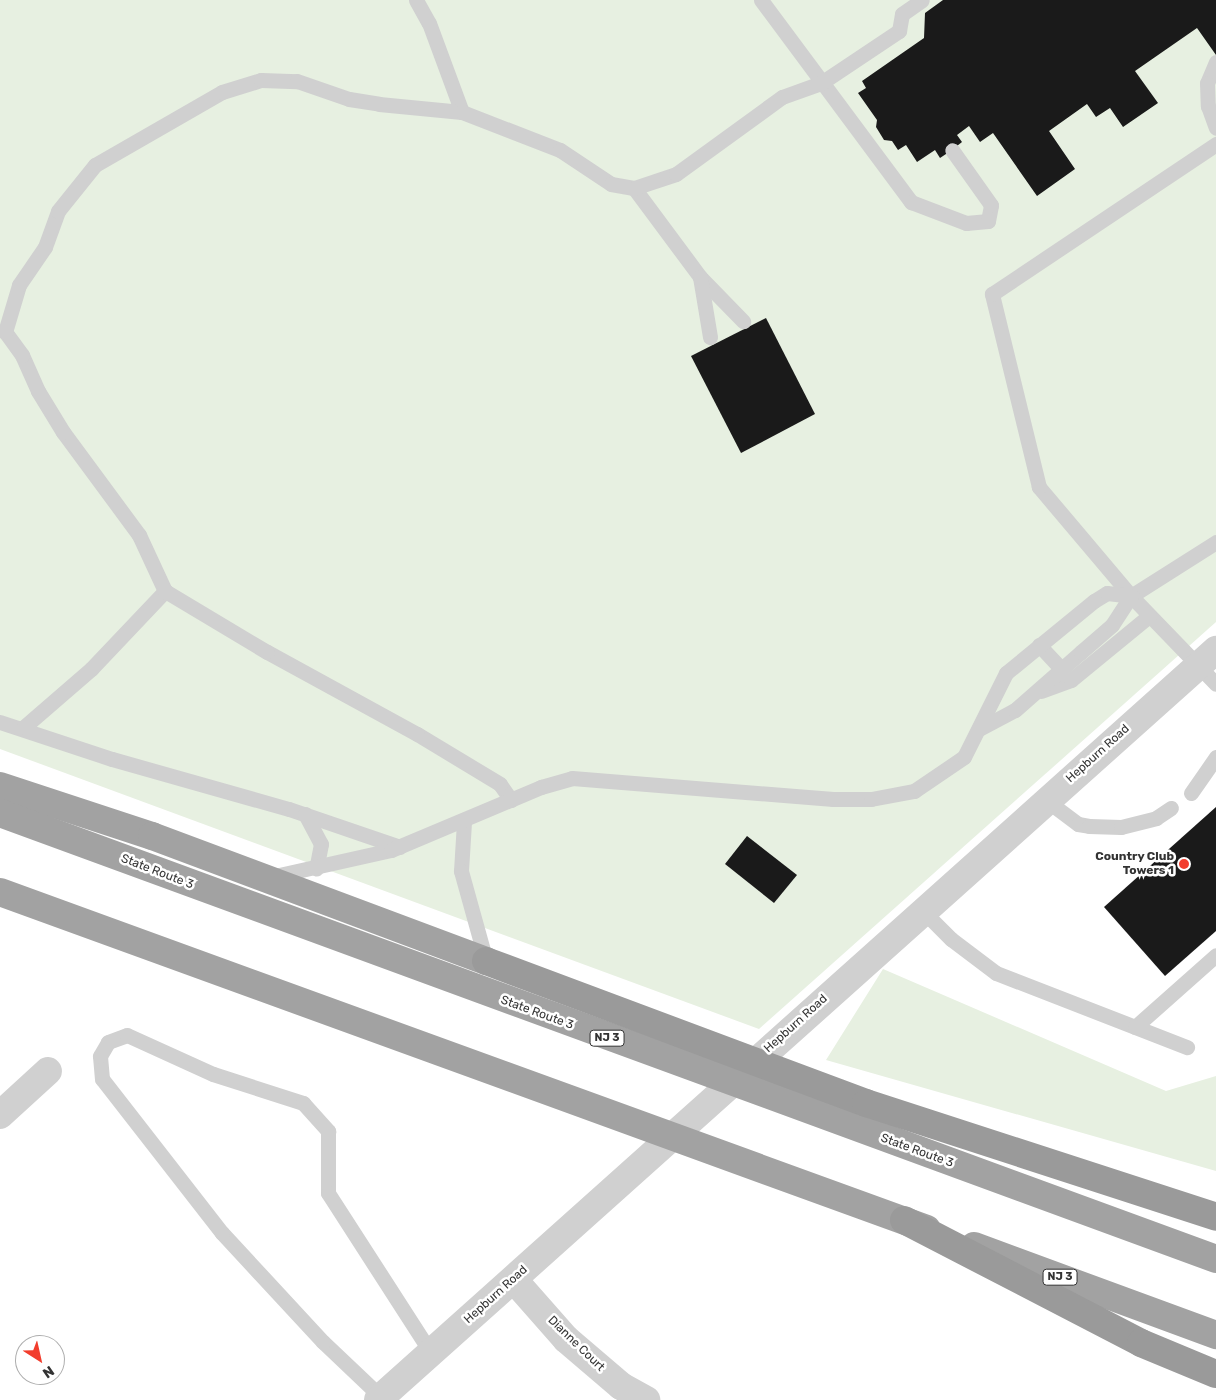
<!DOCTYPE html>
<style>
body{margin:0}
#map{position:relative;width:1216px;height:1400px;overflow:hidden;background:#fff;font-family:Rubik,sans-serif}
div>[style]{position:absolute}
.green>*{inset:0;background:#e7f0e1}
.building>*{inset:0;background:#1a1a1a}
.service>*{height:15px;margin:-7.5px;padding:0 7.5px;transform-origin:7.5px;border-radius:7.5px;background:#d0d0d0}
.minor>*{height:28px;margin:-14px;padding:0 14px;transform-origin:14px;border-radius:14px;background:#d0d0d0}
.trunk>*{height:28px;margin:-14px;padding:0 14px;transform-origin:14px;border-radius:14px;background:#a2a2a2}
.motorway>*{height:28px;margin:-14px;padding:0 14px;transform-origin:14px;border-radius:14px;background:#9a9a9a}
.dots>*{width:14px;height:14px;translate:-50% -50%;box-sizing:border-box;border:2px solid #fff;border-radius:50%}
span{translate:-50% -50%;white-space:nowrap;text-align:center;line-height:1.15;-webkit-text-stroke:5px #fff;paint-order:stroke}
.shield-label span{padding:1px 4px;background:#fff;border:1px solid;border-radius:4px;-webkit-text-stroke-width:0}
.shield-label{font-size:11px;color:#333;font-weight:700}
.street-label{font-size:12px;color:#333}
.poi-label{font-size:12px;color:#333;font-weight:700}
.right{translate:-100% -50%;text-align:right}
.north{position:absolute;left:15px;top:1335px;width:50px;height:50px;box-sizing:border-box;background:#fff;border:1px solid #adadad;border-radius:50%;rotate:145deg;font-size:14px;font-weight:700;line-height:20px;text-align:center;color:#333}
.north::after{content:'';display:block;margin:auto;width:18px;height:22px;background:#f23d2d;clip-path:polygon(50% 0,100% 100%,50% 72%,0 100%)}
</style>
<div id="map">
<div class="green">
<i style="clip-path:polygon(0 0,1216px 0,1216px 622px,759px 1029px,0 749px)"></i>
<i style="clip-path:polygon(883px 969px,1166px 1091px,1216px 1076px,1216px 1171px,826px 1060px)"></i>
</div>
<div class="building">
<i style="clip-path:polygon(943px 0,1216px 0,1216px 55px,1197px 28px,1135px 71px,1158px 103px,1123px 127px,1110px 108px,1096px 117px,1087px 104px,1049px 131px,1075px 169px,1037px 196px,993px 133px,980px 142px,969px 126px,957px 135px,962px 142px,952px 150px,940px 158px,935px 150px,917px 162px,906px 145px,898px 150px,892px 141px,884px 140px,876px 127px,877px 120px,858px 93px,866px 88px,862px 81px,924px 38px,925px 13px)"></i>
<i style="clip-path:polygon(766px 318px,815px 414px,741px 453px,691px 356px)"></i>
<i style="clip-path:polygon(1216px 807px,1216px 931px,1165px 976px,1104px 907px)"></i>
<i style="clip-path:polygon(747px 836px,797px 875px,774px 903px,725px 864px)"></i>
</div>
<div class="service">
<i style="left:416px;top:0;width:26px;rotate:61deg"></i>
<i style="left:429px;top:23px;width:95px;rotate:69.7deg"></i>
<i style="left:761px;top:0;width:252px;rotate:53.4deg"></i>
<i style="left:911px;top:202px;width:59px;rotate:20.9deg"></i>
<i style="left:966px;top:223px;width:22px;rotate:-5deg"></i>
<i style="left:988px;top:221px;width:16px;rotate:-79deg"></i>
<i style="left:991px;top:205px;width:67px;rotate:-125.3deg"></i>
<i style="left:1216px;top:62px;width:23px;rotate:113deg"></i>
<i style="left:1207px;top:83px;width:23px;rotate:88deg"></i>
<i style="left:1208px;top:106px;width:23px;rotate:70deg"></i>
<i style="left:634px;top:188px;width:111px;rotate:53.4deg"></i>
<i style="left:700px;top:277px;width:62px;rotate:45.7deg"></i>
<i style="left:700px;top:277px;width:61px;rotate:80.5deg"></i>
<i style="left:1216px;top:542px;width:101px;rotate:147.6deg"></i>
<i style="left:1131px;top:596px;width:122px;rotate:46deg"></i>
<i style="left:1131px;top:596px;width:143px;rotate:-130.2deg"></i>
<i style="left:1039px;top:487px;width:199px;rotate:-103.7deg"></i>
<i style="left:992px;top:294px;width:270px;rotate:-33.8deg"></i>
<i style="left:1039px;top:645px;width:33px;rotate:47deg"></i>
<i style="left:1041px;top:691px;width:32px;rotate:-20deg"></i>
<i style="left:1071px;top:680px;width:101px;rotate:-39.4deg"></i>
<i style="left:0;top:722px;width:118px;rotate:18.3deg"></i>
<i style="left:112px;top:759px;width:184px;rotate:15.8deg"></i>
<i style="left:289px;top:809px;width:117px;rotate:18.9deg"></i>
<i style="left:24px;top:727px;width:89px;rotate:-40.9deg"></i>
<i style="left:91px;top:669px;width:108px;rotate:-46.5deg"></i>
<i style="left:981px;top:728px;width:38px;rotate:-28deg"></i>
<i style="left:1015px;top:710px;width:88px;rotate:-41.3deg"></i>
<i style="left:1081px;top:652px;width:41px;rotate:-41.1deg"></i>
<i style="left:1112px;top:625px;width:35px;rotate:-57deg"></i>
<i style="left:1191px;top:793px;width:44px;rotate:-55.2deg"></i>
<i style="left:511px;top:800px;width:19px;rotate:-125deg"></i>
<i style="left:500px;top:784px;width:97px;rotate:-148.9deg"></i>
<i style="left:417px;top:734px;width:171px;rotate:-151.3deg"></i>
<i style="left:267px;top:652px;width:119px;rotate:-149.1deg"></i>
<i style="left:165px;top:591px;width:62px;rotate:-114.9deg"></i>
<i style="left:139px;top:535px;width:128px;rotate:-126.4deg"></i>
<i style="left:63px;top:432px;width:48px;rotate:-121.4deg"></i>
<i style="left:38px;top:391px;width:39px;rotate:-114deg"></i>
<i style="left:22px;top:355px;width:29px;rotate:-126deg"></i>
<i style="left:5px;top:332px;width:49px;rotate:-73.4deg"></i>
<i style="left:19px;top:285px;width:46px;rotate:-55.6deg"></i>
<i style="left:45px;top:247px;width:38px;rotate:-70deg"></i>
<i style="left:58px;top:211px;width:59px;rotate:-51.2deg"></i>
<i style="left:95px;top:165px;width:146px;rotate:-29.9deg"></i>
<i style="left:222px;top:92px;width:41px;rotate:-17.1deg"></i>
<i style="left:261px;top:80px;width:36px;rotate:2deg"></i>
<i style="left:297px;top:81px;width:55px;rotate:19.1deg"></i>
<i style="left:349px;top:99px;width:30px;rotate:9deg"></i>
<i style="left:379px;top:104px;width:83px;rotate:5.5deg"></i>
<i style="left:462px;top:112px;width:105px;rotate:21.2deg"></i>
<i style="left:560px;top:150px;width:61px;rotate:33.7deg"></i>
<i style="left:611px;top:184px;width:23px;rotate:10deg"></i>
<i style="left:634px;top:188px;width:44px;rotate:-18.4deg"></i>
<i style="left:676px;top:174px;width:131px;rotate:-36deg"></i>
<i style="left:782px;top:97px;width:41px;rotate:-19.7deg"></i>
<i style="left:821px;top:83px;width:94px;rotate:-33.7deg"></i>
<i style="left:899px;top:31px;width:17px;rotate:-80deg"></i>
<i style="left:902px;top:14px;width:24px;rotate:-35deg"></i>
<i style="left:1046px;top:800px;width:40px;rotate:37deg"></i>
<i style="left:1078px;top:824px;width:11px;rotate:10deg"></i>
<i style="left:1089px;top:826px;width:32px;rotate:2deg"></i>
<i style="left:1121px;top:827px;width:36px;rotate:-14deg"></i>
<i style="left:1156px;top:818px;width:18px;rotate:-34deg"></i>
<i style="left:305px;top:814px;width:34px;rotate:62deg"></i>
<i style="left:321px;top:844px;width:25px;rotate:101deg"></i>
<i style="left:464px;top:822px;width:49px;rotate:93.5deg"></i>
<i style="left:461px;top:871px;width:93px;rotate:74.5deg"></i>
<i style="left:270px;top:877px;width:124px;rotate:-12.6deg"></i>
<i style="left:391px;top:850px;width:163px;rotate:-22.8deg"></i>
<i style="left:541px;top:787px;width:32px;rotate:-16deg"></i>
<i style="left:572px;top:778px;width:262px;rotate:4.6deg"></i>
<i style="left:833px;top:799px;width:38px"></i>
<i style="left:871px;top:799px;width:44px;rotate:-10.5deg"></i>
<i style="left:914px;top:791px;width:60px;rotate:-34.2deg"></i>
<i style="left:964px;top:757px;width:94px;rotate:-63.4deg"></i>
<i style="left:1006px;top:673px;width:114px;rotate:-39.3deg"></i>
<i style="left:1094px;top:601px;width:15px;rotate:-32deg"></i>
<i style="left:1107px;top:593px;width:24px;rotate:7deg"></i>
<i style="left:924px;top:912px;width:38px;rotate:45deg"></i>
<i style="left:951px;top:939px;width:56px;rotate:37.1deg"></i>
<i style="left:996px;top:973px;width:205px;rotate:21.2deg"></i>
<i style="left:1135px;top:1027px;width:108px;rotate:-41.6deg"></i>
<i style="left:381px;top:1397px;width:80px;rotate:-136.5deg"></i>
<i style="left:323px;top:1342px;width:149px;rotate:-132.8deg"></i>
<i style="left:222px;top:1233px;width:195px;rotate:-127.9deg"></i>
<i style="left:102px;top:1079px;width:23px;rotate:-95deg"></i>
<i style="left:100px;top:1056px;width:16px;rotate:-60deg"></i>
<i style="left:108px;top:1042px;width:20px;rotate:-20deg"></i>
<i style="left:127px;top:1035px;width:94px;rotate:24.4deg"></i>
<i style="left:213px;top:1074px;width:95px;rotate:17.9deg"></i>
<i style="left:303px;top:1103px;width:38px;rotate:48deg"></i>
<i style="left:328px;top:1131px;width:62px;rotate:90deg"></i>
<i style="left:328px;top:1193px;width:190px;rotate:57.2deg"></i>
</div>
<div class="minor">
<i style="left:0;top:1115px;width:65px;rotate:-42.5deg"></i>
<i style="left:514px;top:1280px;width:79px;rotate:48.6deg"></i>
<i style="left:566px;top:1339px;width:72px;rotate:40.5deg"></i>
<i style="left:621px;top:1386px;width:29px;rotate:29deg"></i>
<i style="left:378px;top:1400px;width:1125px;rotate:-41.83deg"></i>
</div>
<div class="trunk">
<i style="left:0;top:786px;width:160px;rotate:18.2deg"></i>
<i style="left:152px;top:836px;width:357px;rotate:20.5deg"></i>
<i style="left:0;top:813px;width:1295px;rotate:20.14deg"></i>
<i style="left:0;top:892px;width:986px;rotate:19.98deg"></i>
<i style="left:974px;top:1246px;width:258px;rotate:20.2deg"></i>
</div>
<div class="motorway">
<i style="left:486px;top:961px;width:406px;rotate:20.5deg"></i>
<i style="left:866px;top:1103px;width:368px;rotate:18deg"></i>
<i style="left:904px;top:1220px;width:267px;rotate:27.4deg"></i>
<i style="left:1141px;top:1343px;width:81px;rotate:22.5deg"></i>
</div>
<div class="dots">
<i style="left:1184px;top:864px;background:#f23d2d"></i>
</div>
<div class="shield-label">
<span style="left:607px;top:1038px">NJ 3</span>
<span style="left:1060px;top:1277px">NJ 3</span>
</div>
<div class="street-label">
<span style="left:1098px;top:754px;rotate:-42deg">Hepburn Road</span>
<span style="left:157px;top:872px;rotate:21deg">State Route 3</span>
<span style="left:537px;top:1013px;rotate:20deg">State Route 3</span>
<span style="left:796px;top:1024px;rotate:-42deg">Hepburn Road</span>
<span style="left:917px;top:1151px;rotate:20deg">State Route 3</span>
<span style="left:496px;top:1295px;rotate:-42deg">Hepburn Road</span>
<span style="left:576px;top:1344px;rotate:44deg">Dianne Court</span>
</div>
<div class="poi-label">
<span class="right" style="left:1174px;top:864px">Country Club<br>Towers 1</span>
</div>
<div class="north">N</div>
</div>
